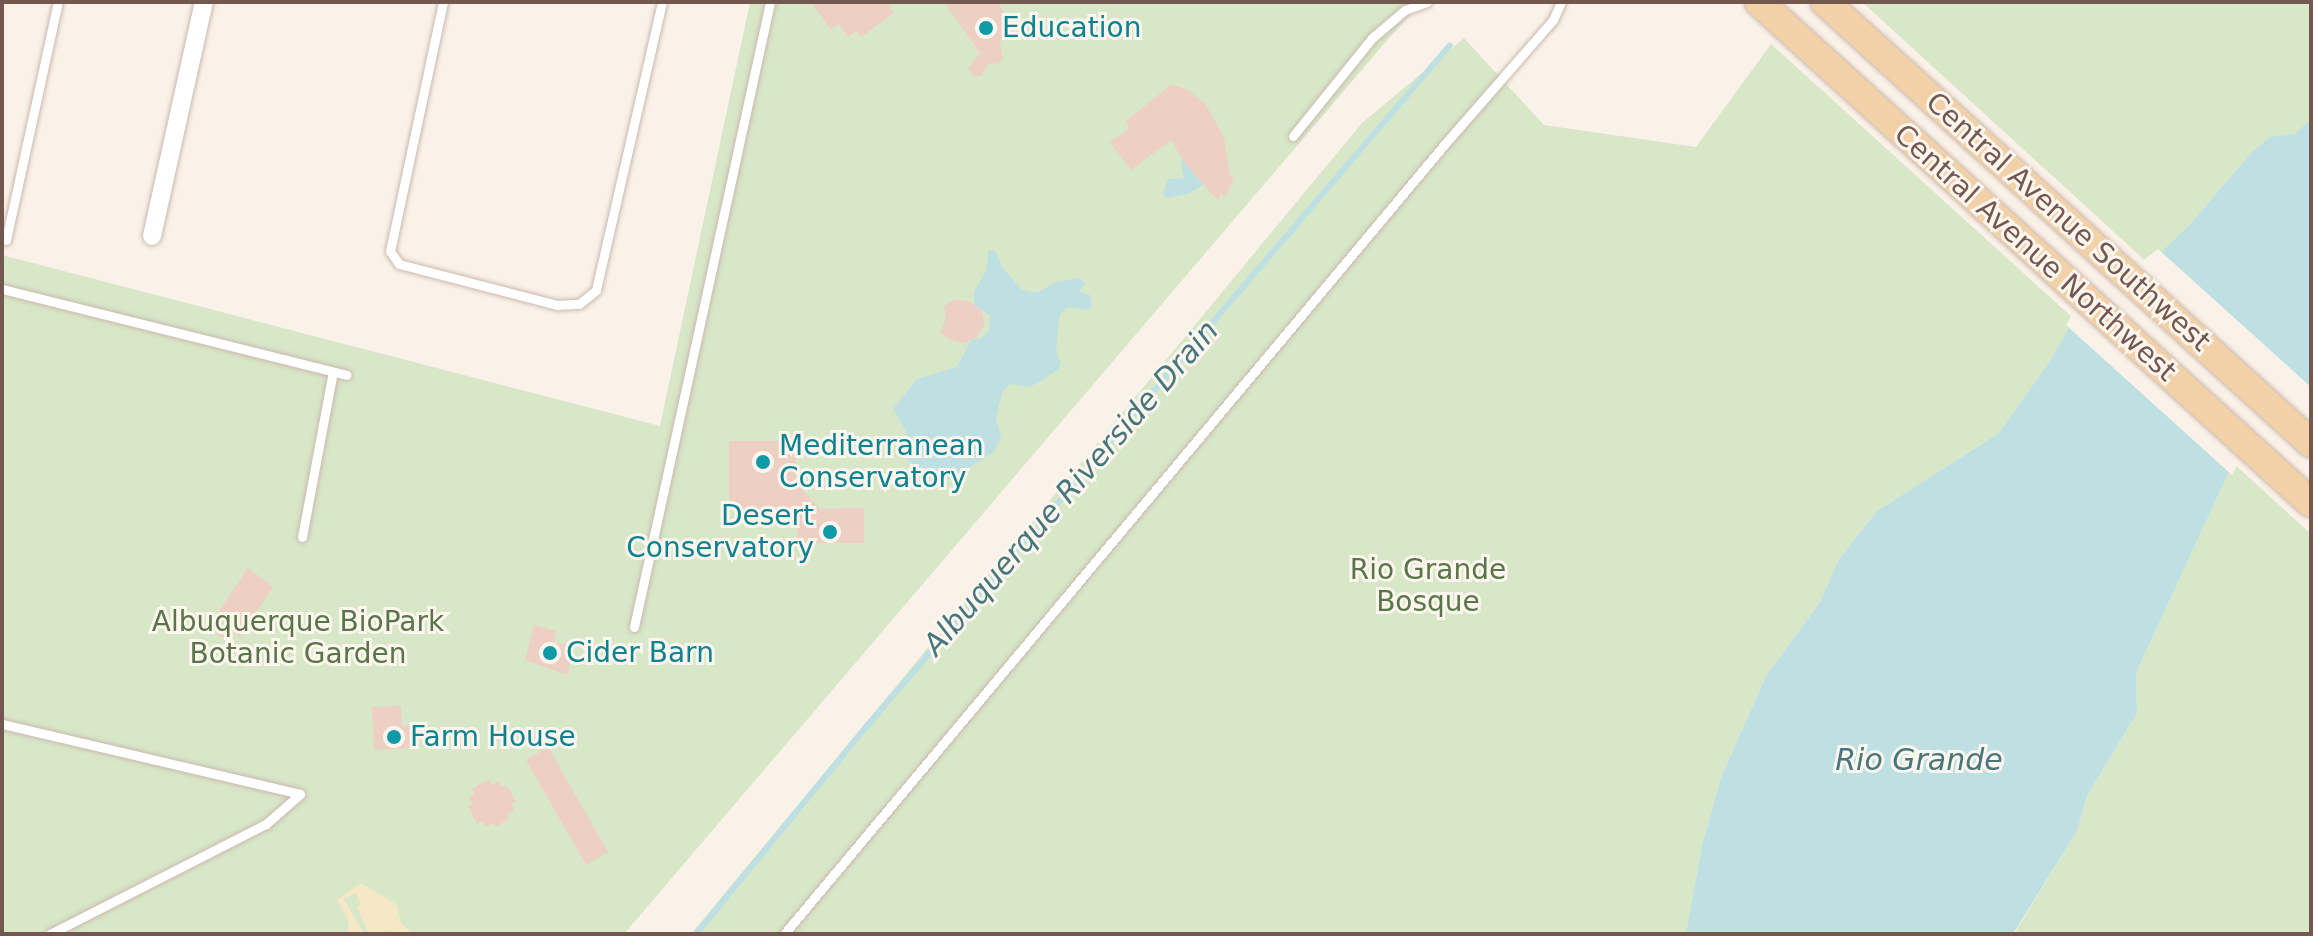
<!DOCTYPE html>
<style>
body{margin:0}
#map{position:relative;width:2313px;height:936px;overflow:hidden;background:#faf2e8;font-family:"DejaVu Sans",sans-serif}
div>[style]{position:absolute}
.green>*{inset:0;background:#d7e7c8}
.sand>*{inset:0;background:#f6e7c6}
.water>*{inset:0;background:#bee0e2}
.pier>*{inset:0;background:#faf2e8}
.stream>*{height:6px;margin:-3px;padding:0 3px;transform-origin:3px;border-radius:3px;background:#bee0e2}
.building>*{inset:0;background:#edd0c3}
.roads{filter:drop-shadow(0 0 2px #cbb9af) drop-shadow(0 0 2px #cbb9af)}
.lane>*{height:9px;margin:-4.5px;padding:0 4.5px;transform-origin:4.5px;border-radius:4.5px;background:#fff}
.street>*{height:18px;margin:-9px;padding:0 9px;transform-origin:9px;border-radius:9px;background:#fff}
.primary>*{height:28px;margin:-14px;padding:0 14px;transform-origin:14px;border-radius:14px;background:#f2d0a8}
.dots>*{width:22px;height:22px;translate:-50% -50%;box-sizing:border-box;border:4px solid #fdf6ee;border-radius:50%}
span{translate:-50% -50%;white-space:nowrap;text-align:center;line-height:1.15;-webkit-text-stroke:6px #fdf6ee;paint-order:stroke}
.culture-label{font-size:28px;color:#0d838f}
.left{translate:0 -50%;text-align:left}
.right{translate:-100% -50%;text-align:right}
.street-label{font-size:28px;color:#72584f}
.park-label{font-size:28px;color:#597648}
.water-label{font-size:30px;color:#47777c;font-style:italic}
.frame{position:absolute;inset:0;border:4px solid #72584f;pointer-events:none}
</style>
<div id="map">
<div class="green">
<i style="clip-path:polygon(750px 2px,1423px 2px,1389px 38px,624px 934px,2px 934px,2px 255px,660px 426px)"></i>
<i style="clip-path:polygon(1862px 2px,2311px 2px,2311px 119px,2294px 134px,2251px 153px,2192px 222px,2149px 264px)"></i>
<i style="clip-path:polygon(1464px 38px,1544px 125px,1696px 147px,1771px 44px,2074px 319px,2049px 362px,1999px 433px,1877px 511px,1839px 559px,1820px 602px,1766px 676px,1721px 777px,1702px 845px,1686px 934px,691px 934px,1362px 123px)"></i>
<i style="clip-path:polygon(2233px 463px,2311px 534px,2311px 934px,2014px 934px,2077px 831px,2087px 796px,2137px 713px,2136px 673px)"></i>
</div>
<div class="sand">
<i style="clip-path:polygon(361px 883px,397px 905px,401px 923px,413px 934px,395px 934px,392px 930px,369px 934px,357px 907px,361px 905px,356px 893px,344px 899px,364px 934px,348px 934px,349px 921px,337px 900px)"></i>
</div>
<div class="water">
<i style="clip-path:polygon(2311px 119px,2311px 387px,2233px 463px,2136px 673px,2137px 713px,2087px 796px,2077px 831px,2013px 934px,1686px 934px,1702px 845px,1721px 777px,1766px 676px,1820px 602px,1839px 559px,1877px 511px,1999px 433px,2049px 362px,2074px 319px,2149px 264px,2192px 222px,2251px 153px,2270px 137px,2294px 134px)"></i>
<i style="clip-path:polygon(1180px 157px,1203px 185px,1190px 193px,1167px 198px,1163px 194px,1168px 179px,1184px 178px)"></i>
<i style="clip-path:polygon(995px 250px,1002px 267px,1022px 290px,1037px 293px,1056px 282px,1080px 278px,1085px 283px,1079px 292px,1090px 295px,1092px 305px,1088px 310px,1067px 307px,1060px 314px,1056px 351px,1061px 363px,1058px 369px,1038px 383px,1028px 387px,1010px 384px,1002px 392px,996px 419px,1001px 438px,993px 453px,950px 479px,938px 479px,907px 460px,906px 431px,893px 409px,917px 379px,957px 367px,971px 340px,982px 338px,989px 331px,990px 315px,974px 305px,974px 292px,987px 269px,988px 251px)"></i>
</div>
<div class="pier">
<i style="clip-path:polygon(2158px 249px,2311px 387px,2311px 392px,2298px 401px,2237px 465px,2232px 475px,2066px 325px,2071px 316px)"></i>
</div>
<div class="stream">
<i style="left:696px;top:934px;width:269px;rotate:-50.6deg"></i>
<i style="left:867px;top:726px;width:896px;rotate:-49.43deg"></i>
</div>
<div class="building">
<i style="clip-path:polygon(811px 2px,886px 2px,894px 13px,861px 37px,857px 31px,848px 37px,839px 24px,831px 30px)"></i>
<i style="clip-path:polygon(944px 2px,997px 2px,1013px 25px,1005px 31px,1007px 33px,1000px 43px,1003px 59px,997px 64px,989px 63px,981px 76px,973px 76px,968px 69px,980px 53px)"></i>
<i style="clip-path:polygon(1172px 84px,1188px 90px,1206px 105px,1224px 137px,1230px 175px,1234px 178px,1226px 196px,1221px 193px,1218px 201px,1184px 162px,1171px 140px,1131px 170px,1110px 142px,1130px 128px,1125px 122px)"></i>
<i style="clip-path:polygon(955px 300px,969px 301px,981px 310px,985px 324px,977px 337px,964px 343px,950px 340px,940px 332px,946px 319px,944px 306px)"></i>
<i style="clip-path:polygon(729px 441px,796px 441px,796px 483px,820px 509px,864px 508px,864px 543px,797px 543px,797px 522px,783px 509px,729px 509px)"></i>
<i style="clip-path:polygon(248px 568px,273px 587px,240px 637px,229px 630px,223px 638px,208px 627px)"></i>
<i style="clip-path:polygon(534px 625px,556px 631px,554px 642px,574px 647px,567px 675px,525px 660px)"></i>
<i style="clip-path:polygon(401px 706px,402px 726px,414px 725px,415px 748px,374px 750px,372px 707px)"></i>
<i style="clip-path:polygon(548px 747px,608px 852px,586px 865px,526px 760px)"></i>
<i style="clip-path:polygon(489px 779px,492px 785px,499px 781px,502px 787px,507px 785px,516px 802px,511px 804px,514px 810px,507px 814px,509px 819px,495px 827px,493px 823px,485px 827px,482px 821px,477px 824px,468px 806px,472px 804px,469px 797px,474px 794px,472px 789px)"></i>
</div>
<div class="roads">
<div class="lane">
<i style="left:443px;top:2px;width:255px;rotate:102deg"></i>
<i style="left:390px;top:251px;width:16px;rotate:55deg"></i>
<i style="left:399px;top:264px;width:163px;rotate:14.5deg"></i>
<i style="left:557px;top:305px;width:22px;rotate:-3deg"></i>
<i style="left:579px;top:304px;width:22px;rotate:-39deg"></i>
<i style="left:596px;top:290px;width:295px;rotate:-77.1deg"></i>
<i style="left:1293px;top:136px;width:126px;rotate:-51.1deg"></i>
<i style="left:1372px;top:38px;width:43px;rotate:-40.3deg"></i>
<i style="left:1405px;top:10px;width:23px;rotate:-20deg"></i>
<i style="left:6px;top:240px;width:244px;rotate:-77.7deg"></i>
<i style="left:2px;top:289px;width:355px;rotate:14deg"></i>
<i style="left:302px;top:537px;width:168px;rotate:-79.4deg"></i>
<i style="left:634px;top:627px;width:640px;rotate:-77.72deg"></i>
<i style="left:2px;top:724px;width:306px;rotate:13.2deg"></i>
<i style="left:50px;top:934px;width:242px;rotate:-27deg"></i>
<i style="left:266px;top:824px;width:45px;rotate:-41.4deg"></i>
<i style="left:784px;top:934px;width:1027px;rotate:-50.09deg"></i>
<i style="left:1443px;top:146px;width:167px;rotate:-48.9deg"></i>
<i style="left:1553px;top:20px;width:20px;rotate:-66deg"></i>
</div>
<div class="street">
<i style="left:152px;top:236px;width:240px;rotate:-77.5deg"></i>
</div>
<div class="primary">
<i style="left:1759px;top:2px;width:745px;rotate:42.23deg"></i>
<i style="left:1825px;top:2px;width:656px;rotate:42.22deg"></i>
</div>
</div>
<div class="dots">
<i style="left:986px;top:28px;background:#0f9aa8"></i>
<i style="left:763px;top:462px;background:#0f9aa8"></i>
<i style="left:830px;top:532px;background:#0f9aa8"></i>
<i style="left:550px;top:653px;background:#0f9aa8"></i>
<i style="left:394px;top:737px;background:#0f9aa8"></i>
</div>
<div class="culture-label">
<span class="left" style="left:1002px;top:28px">Education</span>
<span class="left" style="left:779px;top:462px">Mediterranean<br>Conservatory</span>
<span class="right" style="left:814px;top:532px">Desert<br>Conservatory</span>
<span class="left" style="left:566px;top:653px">Cider Barn</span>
<span class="left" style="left:410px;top:737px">Farm House</span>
</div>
<div class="street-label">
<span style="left:2068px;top:222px;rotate:42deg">Central Avenue Southwest</span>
<span style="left:2035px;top:253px;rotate:42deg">Central Avenue Northwest</span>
</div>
<div class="park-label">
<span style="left:1428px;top:586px">Rio Grande<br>Bosque</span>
<span style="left:298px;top:638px">Albuquerque BioPark<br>Botanic Garden</span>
</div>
<div class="water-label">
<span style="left:1071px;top:488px;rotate:-49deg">Albuquerque Riverside Drain</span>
<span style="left:1919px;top:760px">Rio Grande</span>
</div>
<div class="frame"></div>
</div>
